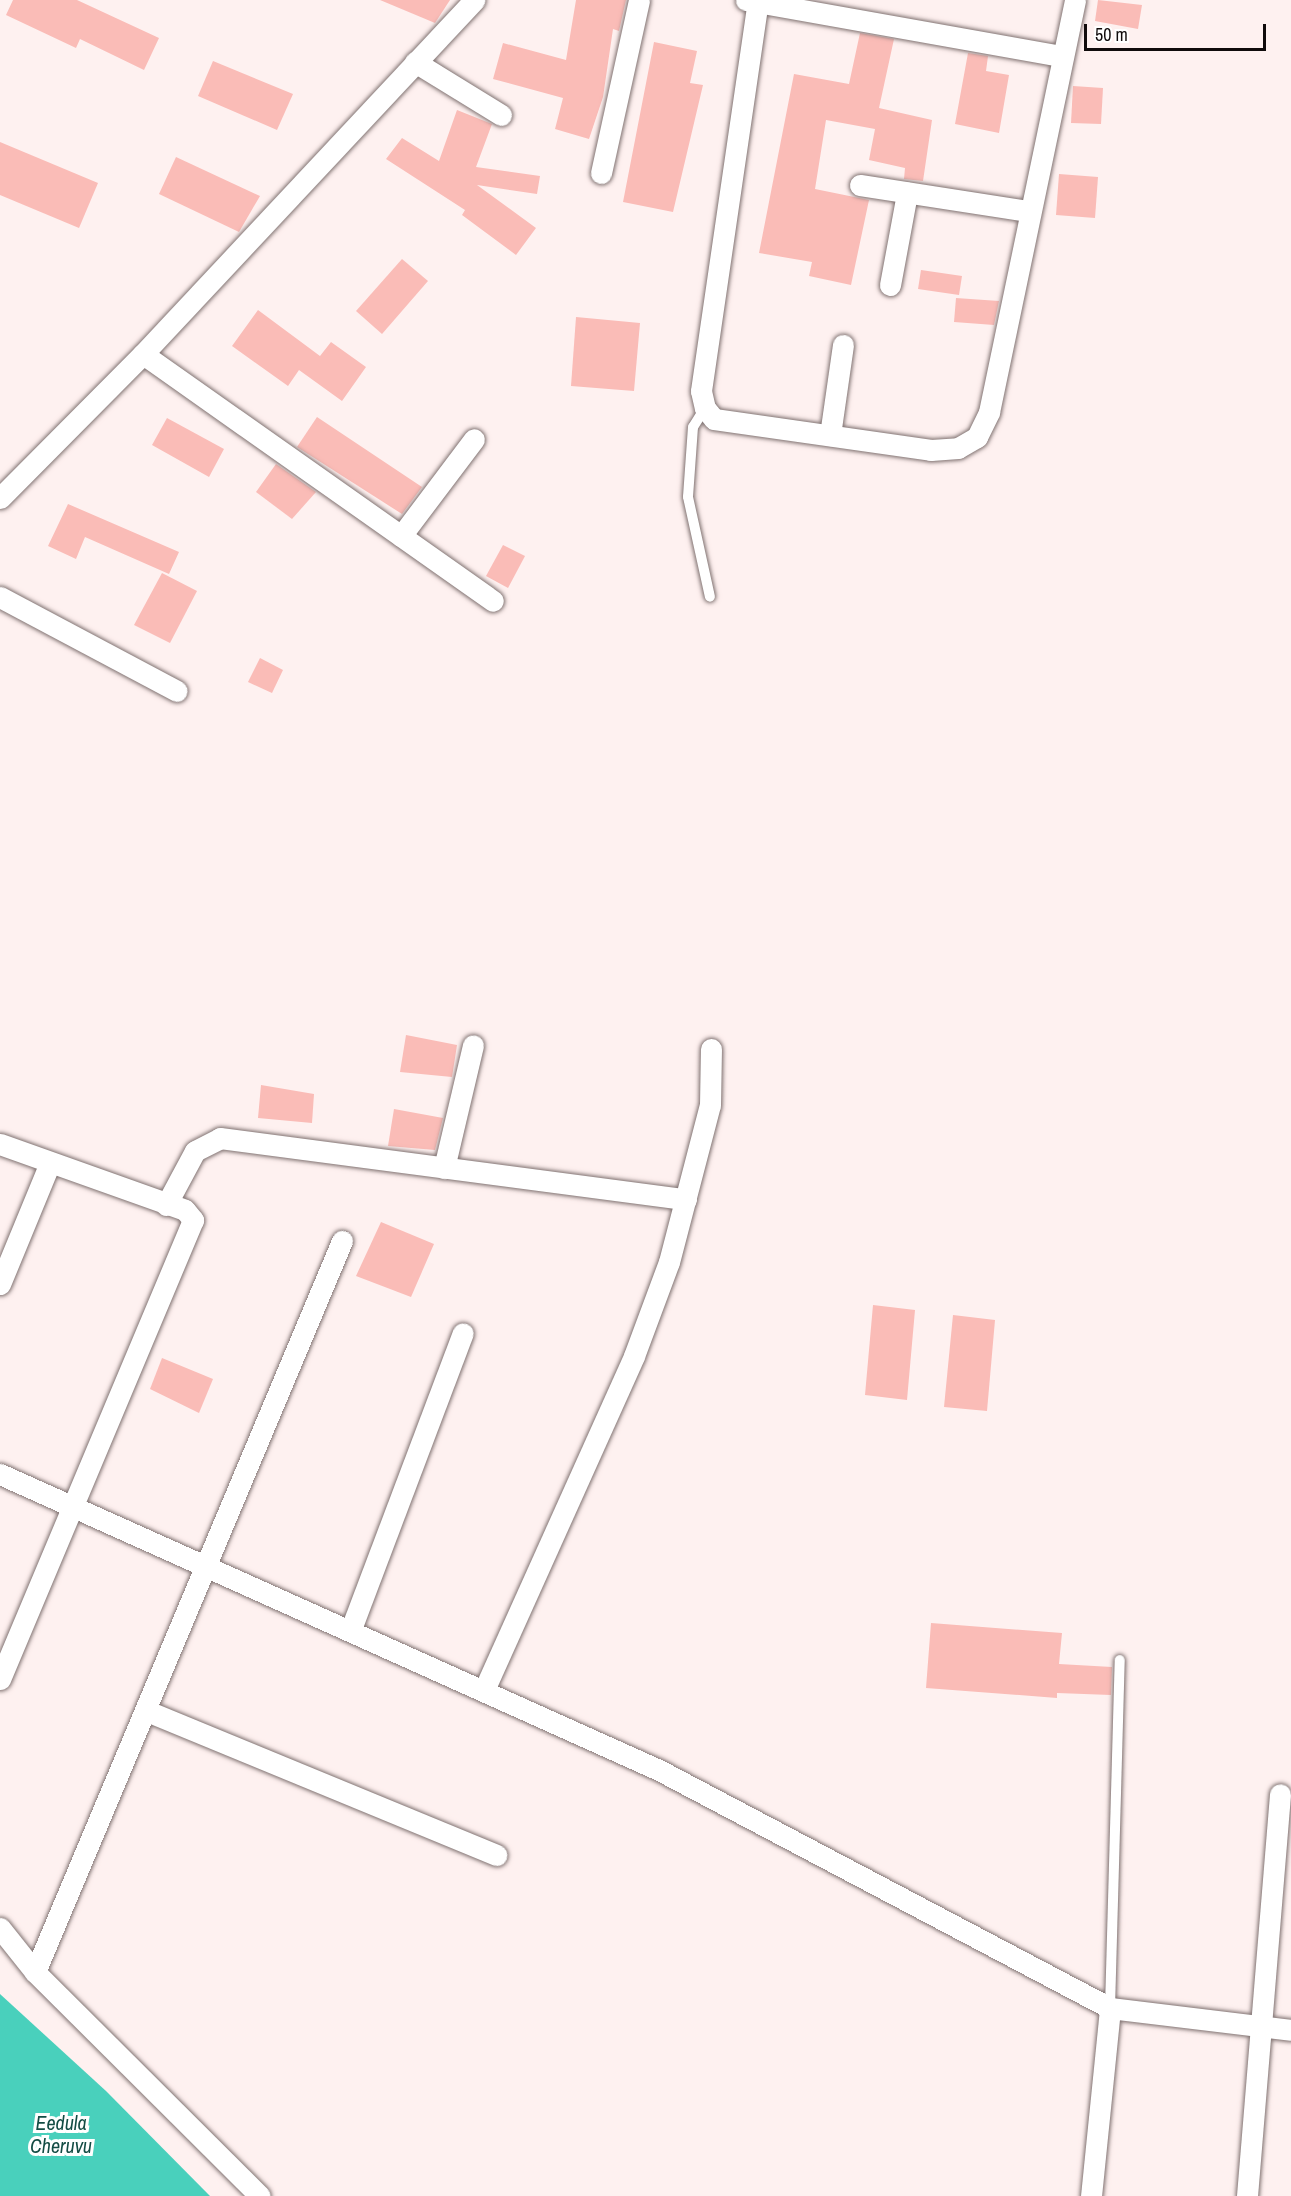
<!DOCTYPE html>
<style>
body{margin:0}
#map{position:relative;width:1291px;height:2196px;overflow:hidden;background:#fef1f0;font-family:"Archivo Narrow",sans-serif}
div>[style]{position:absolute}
.water>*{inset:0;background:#49d0bc}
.building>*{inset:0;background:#fabcb7}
.roads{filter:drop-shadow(0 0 2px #807271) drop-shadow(0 0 2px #807271)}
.lane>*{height:10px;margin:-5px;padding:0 5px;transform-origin:5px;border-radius:5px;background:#fff}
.street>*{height:21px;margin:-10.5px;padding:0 10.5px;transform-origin:10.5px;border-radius:10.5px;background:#fff}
span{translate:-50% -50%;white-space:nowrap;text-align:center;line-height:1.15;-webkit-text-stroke:6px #fff;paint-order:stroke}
.water-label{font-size:20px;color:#134c44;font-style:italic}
.scale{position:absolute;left:1084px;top:24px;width:182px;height:27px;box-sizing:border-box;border:3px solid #100b0b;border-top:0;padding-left:8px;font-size:18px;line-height:21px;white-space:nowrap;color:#100b0b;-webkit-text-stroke:4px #fff;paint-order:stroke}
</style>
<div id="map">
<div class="water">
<i style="clip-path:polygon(0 1994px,106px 2091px,210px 2196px,0 2196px)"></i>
</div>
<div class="building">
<i style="clip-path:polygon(13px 0,77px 0,159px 38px,144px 70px,80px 39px,76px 48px,6px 15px)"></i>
<i style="clip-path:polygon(380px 0,450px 0,435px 23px)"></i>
<i style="clip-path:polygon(576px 0,626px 0,619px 31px,613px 29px,603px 97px,589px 139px,555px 129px,563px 98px,493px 79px,503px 43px,566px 60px)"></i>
<i style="clip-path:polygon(1098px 0,1142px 5px,1138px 29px,1095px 21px)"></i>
<i style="clip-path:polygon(860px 33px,894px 39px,879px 108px,932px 120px,923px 181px,904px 179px,905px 168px,869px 160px,875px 129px,826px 120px,815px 189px,869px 200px,851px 285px,809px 276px,812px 262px,759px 253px,794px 74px,849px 84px)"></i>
<i style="clip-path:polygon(654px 42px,697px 51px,690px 83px,703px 85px,673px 212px,623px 202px)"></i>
<i style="clip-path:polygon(968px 53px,988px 56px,986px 71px,1009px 75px,999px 133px,955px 124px)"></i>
<i style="clip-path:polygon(213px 61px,293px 94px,277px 130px,198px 96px)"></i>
<i style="clip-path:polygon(1073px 86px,1103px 88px,1101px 124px,1071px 123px)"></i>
<i style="clip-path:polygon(457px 110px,492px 124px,476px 167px,540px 176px,537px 194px,477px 185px,536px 228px,516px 255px,462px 215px,465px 210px,386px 159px,402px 138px,439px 161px)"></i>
<i style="clip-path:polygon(0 142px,98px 183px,79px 228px,0 195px)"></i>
<i style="clip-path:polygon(176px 157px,260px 196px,239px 232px,159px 194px)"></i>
<i style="clip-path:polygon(1059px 174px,1098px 177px,1095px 218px,1056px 215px)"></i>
<i style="clip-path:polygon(402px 259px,428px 281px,382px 334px,356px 311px)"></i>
<i style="clip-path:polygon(921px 270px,962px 276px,959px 295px,918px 289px)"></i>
<i style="clip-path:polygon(956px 298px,999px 301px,994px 325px,954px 322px)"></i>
<i style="clip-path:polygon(258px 310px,320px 356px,331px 342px,366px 367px,342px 401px,299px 370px,288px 386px,232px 346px)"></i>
<i style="clip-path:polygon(576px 317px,640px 323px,634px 391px,571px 386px)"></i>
<i style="clip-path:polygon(317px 417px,422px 487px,402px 514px,297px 447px)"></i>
<i style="clip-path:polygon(167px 418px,224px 449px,209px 477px,152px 445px)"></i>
<i style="clip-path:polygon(276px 464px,316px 492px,292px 519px,256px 492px)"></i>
<i style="clip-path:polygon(68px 504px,179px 552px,169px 574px,85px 537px,76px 559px,48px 546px)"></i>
<i style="clip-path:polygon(503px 545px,525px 556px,508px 588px,486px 576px)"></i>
<i style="clip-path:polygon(162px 573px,197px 591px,170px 643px,134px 625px)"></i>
<i style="clip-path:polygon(260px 658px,283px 670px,272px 693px,248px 682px)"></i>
<i style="clip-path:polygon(406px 1035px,457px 1045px,452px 1077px,400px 1072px)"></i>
<i style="clip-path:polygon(261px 1085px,314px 1094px,312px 1123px,258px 1118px)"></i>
<i style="clip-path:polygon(394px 1109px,443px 1118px,435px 1150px,388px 1146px)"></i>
<i style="clip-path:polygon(381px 1222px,434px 1244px,411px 1297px,356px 1276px)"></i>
<i style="clip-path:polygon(873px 1305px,915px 1310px,907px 1400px,865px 1395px)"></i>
<i style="clip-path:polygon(953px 1315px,995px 1320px,987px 1411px,944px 1407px)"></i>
<i style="clip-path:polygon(162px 1358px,213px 1379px,199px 1413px,150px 1389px)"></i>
<i style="clip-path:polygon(931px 1623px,1062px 1633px,1059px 1664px,1112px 1667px,1111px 1695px,1057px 1693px,1057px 1698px,926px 1688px)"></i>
</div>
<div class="roads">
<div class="lane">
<i style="left:705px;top:408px;width:22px;rotate:122deg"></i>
<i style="left:693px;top:427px;width:70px;rotate:94.1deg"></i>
<i style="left:688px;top:497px;width:102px;rotate:77.6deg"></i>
<i style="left:1110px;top:2008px;width:348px;rotate:-88.4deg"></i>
</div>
<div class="street">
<i style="left:746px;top:0;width:320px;rotate:10.1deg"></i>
<i style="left:758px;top:0;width:395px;rotate:98.3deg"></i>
<i style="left:701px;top:391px;width:17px;rotate:77deg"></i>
<i style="left:705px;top:408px;width:14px;rotate:51deg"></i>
<i style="left:714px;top:419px;width:219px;rotate:8.1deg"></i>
<i style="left:931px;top:450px;width:27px;rotate:-4deg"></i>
<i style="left:958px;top:448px;width:22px;rotate:-30deg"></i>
<i style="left:977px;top:437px;width:28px;rotate:-64deg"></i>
<i style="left:989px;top:412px;width:421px;rotate:-78.2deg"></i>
<i style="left:415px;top:62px;width:101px;rotate:31.6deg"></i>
<i style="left:601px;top:173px;width:177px;rotate:-77.6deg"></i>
<i style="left:860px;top:185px;width:169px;rotate:8.8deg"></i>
<i style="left:890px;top:285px;width:94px;rotate:-79.5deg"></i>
<i style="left:143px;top:354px;width:428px;rotate:35.2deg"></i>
<i style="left:830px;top:435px;width:91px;rotate:-81.8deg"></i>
<i style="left:0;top:498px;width:203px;rotate:-45.2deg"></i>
<i style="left:143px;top:354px;width:485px;rotate:-46.9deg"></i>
<i style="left:401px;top:536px;width:121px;rotate:-53deg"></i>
<i style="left:0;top:597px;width:200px;rotate:28deg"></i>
<i style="left:0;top:1144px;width:196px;rotate:19.6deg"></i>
<i style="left:185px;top:1210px;width:13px;rotate:51deg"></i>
<i style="left:193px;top:1220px;width:498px;rotate:112.8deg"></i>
<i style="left:444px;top:1168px;width:126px;rotate:-76.7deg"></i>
<i style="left:166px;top:1205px;width:61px;rotate:-61.8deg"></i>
<i style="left:195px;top:1151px;width:28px;rotate:-27deg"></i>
<i style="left:220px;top:1138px;width:470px;rotate:7.5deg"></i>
<i style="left:0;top:1284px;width:129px;rotate:-67.6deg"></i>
<i style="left:0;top:1474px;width:722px;rotate:24.19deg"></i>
<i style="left:659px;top:1770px;width:510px;rotate:27.82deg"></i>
<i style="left:1110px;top:2008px;width:182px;rotate:6.9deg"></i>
<i style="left:351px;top:1629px;width:316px;rotate:-69.3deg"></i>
<i style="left:484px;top:1690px;width:366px;rotate:-65.8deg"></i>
<i style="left:634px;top:1356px;width:100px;rotate:-69.6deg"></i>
<i style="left:669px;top:1262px;width:162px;rotate:-75.4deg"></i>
<i style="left:710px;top:1105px;width:56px;rotate:-89deg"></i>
<i style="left:147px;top:1711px;width:378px;rotate:22.4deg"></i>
<i style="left:0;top:1928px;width:56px;rotate:51.5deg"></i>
<i style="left:35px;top:1972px;width:317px;rotate:44.9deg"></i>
<i style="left:35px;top:1972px;width:793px;rotate:-67.22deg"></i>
<i style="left:1091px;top:2196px;width:189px;rotate:-84.2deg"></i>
<i style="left:1247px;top:2196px;width:403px;rotate:-85.3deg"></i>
</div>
</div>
<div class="water-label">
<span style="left:61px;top:2134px">Eedula<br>Cheruvu</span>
</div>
<div class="scale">50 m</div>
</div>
